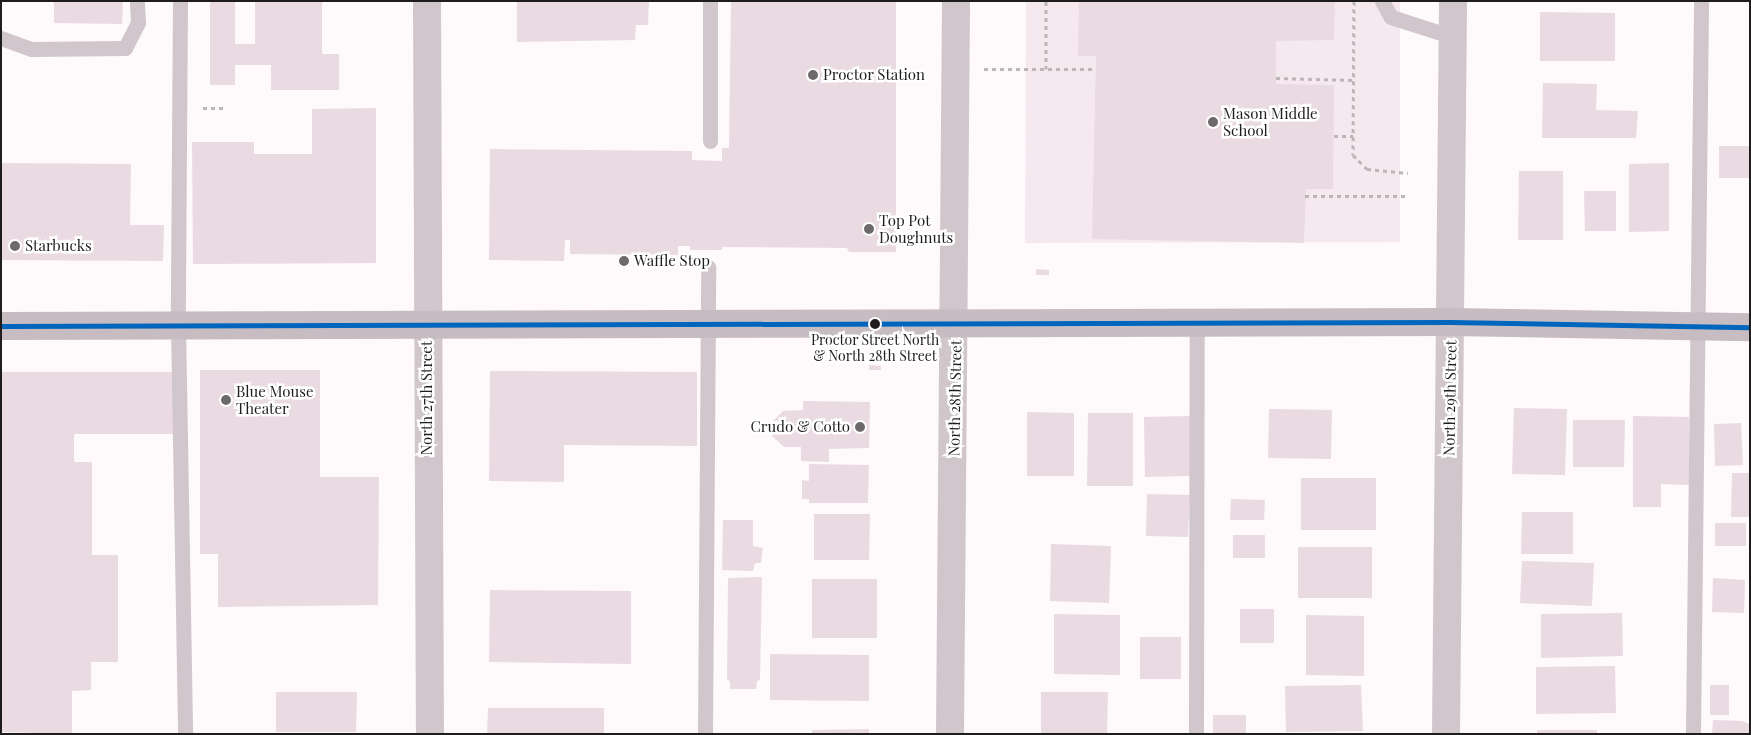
<!DOCTYPE html>
<style>
body{margin:0}
#map{position:relative;width:1751px;height:735px;overflow:hidden;background:#fef9fb;font-family:"Playfair Display",serif}
div>[style]{position:absolute}
.built>*{inset:0;background:#f5e9ef}
.building>*{inset:0;background:#eadbe2}
.path>*{height:3px;margin-top:-1.5px;transform-origin:0;background:repeating-linear-gradient(90deg,#bdb6b9 0 4px,transparent 0 8px)}
.lane>*{height:15px;margin:-7.5px;padding:0 7.5px;transform-origin:7.5px;border-radius:7.5px;background:#d0c6cb}
.street>*{height:28px;margin:-14px;padding:0 14px;transform-origin:14px;border-radius:14px;background:#d0c6cb}
.secondary>*{height:28px;margin:-14px;padding:0 14px;transform-origin:14px;border-radius:14px;background:#c7bcc1}
.bus-1>*{height:5px;margin:-2.5px;padding:0 2.5px;transform-origin:2.5px;border-radius:2.5px;background:#0065bd}
.dots>*{width:14px;height:14px;translate:-50% -50%;box-sizing:border-box;border:2px solid #fff;border-radius:50%}
span{translate:-50% -50%;white-space:nowrap;text-align:center;line-height:1.15;-webkit-text-stroke:5px #fff;paint-order:stroke}
.bus-label{font-size:14px;color:#1f1c1d}
.poi-label{font-size:15px;color:#1f1c1d}
.left{translate:0 -50%;text-align:left}
.right{translate:-100% -50%;text-align:right}
.street-label{font-size:15px;color:#1f1c1d}
.frame{position:absolute;inset:0;border:2px solid #1f1c1d;pointer-events:none}
</style>
<div id="map">
<div class="built">
<i style="clip-path:polygon(1026px 1px,1400px 1px,1400px 242px,1025px 243px)"></i>
</div>
<div class="building">
<i style="clip-path:polygon(54px 1px,123px 1px,122px 24px,54px 23px)"></i>
<i style="clip-path:polygon(210px 1px,235px 1px,235px 44px,255px 44px,255px 1px,322px 1px,322px 54px,339px 54px,339px 90px,271px 90px,271px 65px,235px 65px,235px 85px,210px 85px)"></i>
<i style="clip-path:polygon(517px 1px,649px 1px,648px 25px,636px 25px,635px 40px,517px 42px)"></i>
<i style="clip-path:polygon(731px 1px,896px 1px,896px 252px,849px 252px,847px 248px,722px 247px,722px 250px,690px 250px,690px 246px,678px 246px,678px 255px,570px 254px,570px 240px,565px 240px,564px 261px,489px 260px,490px 149px,692px 151px,692px 160px,722px 161px,722px 148px,729px 148px)"></i>
<i style="clip-path:polygon(1079px 1px,1335px 1px,1334px 40px,1276px 41px,1276px 84px,1334px 85px,1333px 189px,1306px 189px,1304px 243px,1092px 239px,1096px 56px,1078px 56px)"></i>
<i style="clip-path:polygon(1540px 12px,1615px 13px,1615px 61px,1540px 61px)"></i>
<i style="clip-path:polygon(1543px 83px,1597px 84px,1596px 110px,1638px 111px,1636px 138px,1542px 138px)"></i>
<i style="clip-path:polygon(376px 108px,376px 263px,193px 264px,192px 142px,254px 142px,254px 154px,312px 154px,312px 109px)"></i>
<i style="clip-path:polygon(1719px 146px,1750px 146px,1750px 178px,1719px 178px)"></i>
<i style="clip-path:polygon(1px 163px,131px 164px,130px 225px,164px 225px,163px 261px,1px 260px)"></i>
<i style="clip-path:polygon(1669px 163px,1669px 231px,1629px 232px,1629px 164px)"></i>
<i style="clip-path:polygon(1519px 171px,1563px 171px,1563px 240px,1518px 240px)"></i>
<i style="clip-path:polygon(1584px 191px,1616px 191px,1616px 231px,1585px 231px)"></i>
<i style="clip-path:polygon(1036px 269px,1049px 270px,1049px 275px,1036px 275px)"></i>
<i style="clip-path:polygon(869px 365px,881px 366px,881px 370px,869px 370px)"></i>
<i style="clip-path:polygon(200px 370px,320px 370px,320px 477px,379px 477px,378px 605px,218px 607px,218px 554px,200px 554px)"></i>
<i style="clip-path:polygon(490px 371px,697px 372px,697px 446px,564px 445px,564px 482px,489px 481px)"></i>
<i style="clip-path:polygon(1px 372px,177px 372px,177px 434px,74px 434px,74px 462px,92px 462px,92px 555px,118px 555px,118px 662px,91px 662px,91px 690px,72px 691px,72px 734px,1px 732px)"></i>
<i style="clip-path:polygon(803px 401px,870px 402px,869px 448px,829px 449px,829px 462px,801px 461px,801px 447px,784px 447px,772px 436px,773px 421px,783px 411px,803px 410px)"></i>
<i style="clip-path:polygon(1514px 408px,1567px 409px,1565px 475px,1512px 474px)"></i>
<i style="clip-path:polygon(1269px 409px,1332px 410px,1331px 459px,1268px 458px)"></i>
<i style="clip-path:polygon(1027px 412px,1074px 413px,1074px 476px,1027px 476px)"></i>
<i style="clip-path:polygon(1088px 413px,1133px 413px,1133px 486px,1087px 486px)"></i>
<i style="clip-path:polygon(1190px 416px,1191px 476px,1145px 477px,1144px 417px)"></i>
<i style="clip-path:polygon(1633px 416px,1689px 417px,1689px 485px,1661px 484px,1661px 507px,1633px 507px)"></i>
<i style="clip-path:polygon(1573px 420px,1625px 420px,1624px 467px,1573px 467px)"></i>
<i style="clip-path:polygon(1741px 423px,1743px 465px,1715px 466px,1714px 424px)"></i>
<i style="clip-path:polygon(809px 464px,869px 465px,868px 503px,809px 503px,809px 499px,802px 499px,802px 480px,809px 481px)"></i>
<i style="clip-path:polygon(1732px 473px,1750px 473px,1750px 517px,1731px 517px)"></i>
<i style="clip-path:polygon(1301px 478px,1376px 478px,1376px 530px,1301px 530px)"></i>
<i style="clip-path:polygon(1147px 494px,1190px 495px,1188px 537px,1146px 536px)"></i>
<i style="clip-path:polygon(1231px 499px,1265px 500px,1264px 520px,1230px 520px)"></i>
<i style="clip-path:polygon(1522px 512px,1573px 512px,1573px 554px,1521px 554px)"></i>
<i style="clip-path:polygon(814px 514px,870px 514px,869px 560px,814px 560px)"></i>
<i style="clip-path:polygon(723px 520px,753px 520px,753px 546px,763px 548px,761px 563px,755px 563px,753px 571px,722px 570px)"></i>
<i style="clip-path:polygon(1715px 523px,1746px 523px,1746px 546px,1715px 546px)"></i>
<i style="clip-path:polygon(1233px 535px,1265px 535px,1265px 558px,1233px 558px)"></i>
<i style="clip-path:polygon(1051px 544px,1111px 546px,1109px 603px,1050px 601px)"></i>
<i style="clip-path:polygon(1298px 547px,1372px 547px,1372px 598px,1298px 598px)"></i>
<i style="clip-path:polygon(1522px 561px,1594px 563px,1592px 606px,1520px 603px)"></i>
<i style="clip-path:polygon(762px 577px,760px 680px,757px 681px,756px 689px,730px 689px,730px 681px,727px 680px,728px 578px)"></i>
<i style="clip-path:polygon(1713px 578px,1745px 580px,1744px 613px,1712px 612px)"></i>
<i style="clip-path:polygon(812px 579px,877px 579px,877px 638px,812px 638px)"></i>
<i style="clip-path:polygon(490px 590px,631px 591px,631px 664px,489px 662px)"></i>
<i style="clip-path:polygon(1240px 609px,1274px 609px,1274px 643px,1240px 643px)"></i>
<i style="clip-path:polygon(1622px 613px,1623px 656px,1541px 658px,1541px 614px)"></i>
<i style="clip-path:polygon(1054px 614px,1120px 615px,1120px 675px,1054px 674px)"></i>
<i style="clip-path:polygon(1306px 615px,1364px 616px,1364px 676px,1306px 675px)"></i>
<i style="clip-path:polygon(1140px 637px,1181px 637px,1181px 679px,1140px 679px)"></i>
<i style="clip-path:polygon(770px 654px,869px 655px,869px 701px,770px 700px)"></i>
<i style="clip-path:polygon(1615px 666px,1616px 713px,1536px 714px,1536px 667px)"></i>
<i style="clip-path:polygon(1361px 685px,1363px 731px,1286px 732px,1285px 686px)"></i>
<i style="clip-path:polygon(1710px 685px,1729px 685px,1729px 715px,1710px 715px)"></i>
<i style="clip-path:polygon(276px 692px,357px 692px,356px 732px,276px 732px)"></i>
<i style="clip-path:polygon(1041px 692px,1108px 692px,1107px 734px,1041px 734px)"></i>
<i style="clip-path:polygon(488px 708px,604px 708px,604px 734px,487px 734px)"></i>
<i style="clip-path:polygon(1213px 715px,1246px 715px,1246px 734px,1213px 734px)"></i>
<i style="clip-path:polygon(1713px 720px,1742px 721px,1750px 724px,1750px 734px,1712px 734px)"></i>
<i style="clip-path:polygon(869px 729px,869px 734px,812px 734px,812px 730px)"></i>
<i style="clip-path:polygon(1537px 730px,1597px 730px,1597px 734px,1537px 734px)"></i>
</div>
<div class="path">
<i style="left:1354px;top:1px;width:154px;rotate:90.4deg"></i>
<i style="left:1353px;top:155px;width:20px;rotate:45deg"></i>
<i style="left:1367px;top:169px;width:41px;rotate:5.6deg"></i>
<i style="left:984px;top:69px;width:112px"></i>
<i style="left:1046px;top:69px;width:68px;rotate:-90deg"></i>
<i style="left:1276px;top:78px;width:78px;rotate:1.5deg"></i>
<i style="left:203px;top:108px;width:22px"></i>
<i style="left:1334px;top:136px;width:19px"></i>
<i style="left:1305px;top:196px;width:102px"></i>
</div>
<div class="lane">
<i style="left:180px;top:1px;width:324px;rotate:90.4deg"></i>
<i style="left:178px;top:325px;width:409px;rotate:89deg"></i>
<i style="left:710px;top:1px;width:140px;rotate:90deg"></i>
<i style="left:1382px;top:1px;width:18px;rotate:61deg"></i>
<i style="left:1391px;top:17px;width:65px;rotate:17.9deg"></i>
<i style="left:1px;top:38px;width:32px;rotate:20deg"></i>
<i style="left:31px;top:49px;width:94px;rotate:-0.6deg"></i>
<i style="left:125px;top:48px;width:28px;rotate:-63deg"></i>
<i style="left:138px;top:23px;width:22px;rotate:-93deg"></i>
<i style="left:705px;top:734px;width:467px;rotate:-89.6deg"></i>
<i style="left:1196px;top:734px;width:411px;rotate:-89.9deg"></i>
<i style="left:1693px;top:734px;width:733px;rotate:-89.37deg"></i>
</div>
<div class="street">
<i style="left:427px;top:1px;width:733px;rotate:89.77deg"></i>
<i style="left:950px;top:734px;width:733px;rotate:-89.53deg"></i>
<i style="left:1446px;top:734px;width:733px;rotate:-89.45deg"></i>
</div>
<div class="secondary">
<i style="left:1px;top:326px;width:1449px;rotate:-0.16deg"></i>
<i style="left:1450px;top:322px;width:300px;rotate:1deg"></i>
</div>
<div class="bus-1">
<i style="left:1px;top:326px;width:1449px;rotate:-0.16deg"></i>
<i style="left:1450px;top:322px;width:300px;rotate:1deg"></i>
</div>
<div class="dots">
<i style="left:813px;top:75px;background:#6d696b"></i>
<i style="left:1213px;top:122px;background:#6d696b"></i>
<i style="left:869px;top:229px;background:#6d696b"></i>
<i style="left:15px;top:246px;background:#6d696b"></i>
<i style="left:624px;top:261px;background:#6d696b"></i>
<i style="left:875px;top:324px;background:#1f1c1d"></i>
<i style="left:226px;top:400px;background:#6d696b"></i>
<i style="left:860px;top:427px;background:#6d696b"></i>
</div>
<div class="bus-label">
<span style="left:875px;top:348px">Proctor Street North<br>&amp; North 28th Street</span>
</div>
<div class="poi-label">
<span class="left" style="left:823px;top:75px">Proctor Station</span>
<span class="left" style="left:1223px;top:122px">Mason Middle<br>School</span>
<span class="left" style="left:879px;top:229px">Top Pot<br>Doughnuts</span>
<span class="left" style="left:25px;top:246px">Starbucks</span>
<span class="left" style="left:634px;top:261px">Waffle Stop</span>
<span class="left" style="left:236px;top:400px">Blue Mouse<br>Theater</span>
<span class="right" style="left:850px;top:427px">Crudo &amp; Cotto</span>
</div>
<div class="street-label">
<span style="left:427px;top:398px;rotate:-90deg">North 27th Street</span>
<span style="left:955px;top:398px;rotate:-89deg">North 28th Street</span>
<span style="left:1450px;top:398px;rotate:-89deg">North 29th Street</span>
</div>
<div class="frame"></div>
</div>
